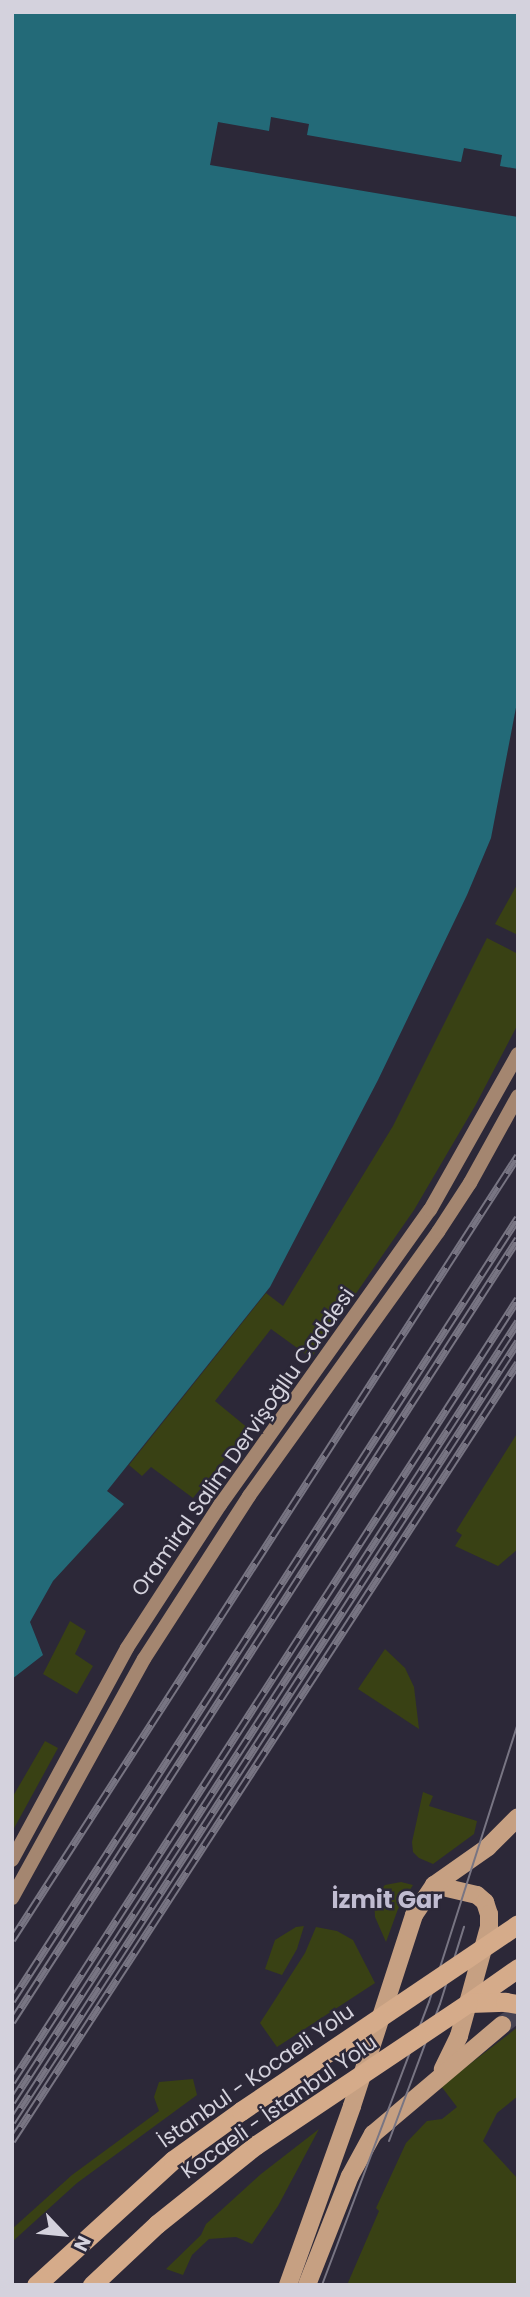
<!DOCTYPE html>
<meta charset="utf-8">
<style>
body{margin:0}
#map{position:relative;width:530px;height:2297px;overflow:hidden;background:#2c2838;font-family:Poppins,sans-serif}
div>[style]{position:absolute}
.green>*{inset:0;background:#394114}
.water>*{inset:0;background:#236a78}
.pier>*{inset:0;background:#2c2838}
.primary-tunnel>*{height:18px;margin-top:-9px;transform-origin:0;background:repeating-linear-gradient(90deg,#454251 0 18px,transparent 0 27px)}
.secondary>*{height:14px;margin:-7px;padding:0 7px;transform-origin:7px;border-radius:7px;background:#a48670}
.primary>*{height:18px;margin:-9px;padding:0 9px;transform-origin:9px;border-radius:9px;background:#c6a082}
.trunk>*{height:19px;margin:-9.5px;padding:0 9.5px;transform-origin:9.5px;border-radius:9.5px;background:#d5ab8a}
.tram>*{height:2px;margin:-1px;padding:0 1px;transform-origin:1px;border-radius:1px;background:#787583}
.rail>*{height:8px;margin-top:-4px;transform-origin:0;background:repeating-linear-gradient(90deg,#2c2838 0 16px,#787583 0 32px);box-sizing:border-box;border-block:2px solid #787583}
.trunk-bridge>*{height:19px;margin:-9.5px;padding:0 9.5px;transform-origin:9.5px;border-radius:9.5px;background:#d5ab8a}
span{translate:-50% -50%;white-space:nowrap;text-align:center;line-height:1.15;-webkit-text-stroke:5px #2c2838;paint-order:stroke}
.street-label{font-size:21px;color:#d4d2dd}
.quarter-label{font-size:24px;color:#c1bcd1;font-weight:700}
.frame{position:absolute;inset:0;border:14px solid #d4d2dd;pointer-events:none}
.north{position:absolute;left:28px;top:2199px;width:70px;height:70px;-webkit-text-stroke:5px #2c2838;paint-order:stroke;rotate:116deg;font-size:19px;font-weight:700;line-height:28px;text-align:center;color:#d4d2dd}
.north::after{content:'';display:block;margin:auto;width:24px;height:32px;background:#d4d2dd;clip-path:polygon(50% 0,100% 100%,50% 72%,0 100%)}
</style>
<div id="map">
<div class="green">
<i style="clip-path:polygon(518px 883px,518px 935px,495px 924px)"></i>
<i style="clip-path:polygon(487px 938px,518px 954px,518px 1024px,475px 1106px,414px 1210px,311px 1358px,271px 1329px,215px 1401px,249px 1429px,193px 1498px,151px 1467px,142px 1476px,129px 1465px,266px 1293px,283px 1306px,393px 1126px)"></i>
<i style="clip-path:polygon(518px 1432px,518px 1549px,498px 1566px,455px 1546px,462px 1535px,456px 1531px)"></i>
<i style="clip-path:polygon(70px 1621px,86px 1631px,75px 1654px,93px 1666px,77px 1694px,43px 1674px)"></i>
<i style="clip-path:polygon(385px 1649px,405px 1668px,414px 1687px,419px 1729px,358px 1689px)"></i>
<i style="clip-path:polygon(45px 1741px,58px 1748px,12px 1832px,12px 1798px)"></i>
<i style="clip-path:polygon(423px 1792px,433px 1796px,429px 1806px,477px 1821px,474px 1834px,433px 1864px,419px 1858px,413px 1852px,412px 1842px)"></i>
<i style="clip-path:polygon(401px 1882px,413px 1885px,398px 1909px,386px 1942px,375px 1917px,374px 1898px,385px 1885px)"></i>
<i style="clip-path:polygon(304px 1926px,297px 1949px,282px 1975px,265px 1969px,275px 1940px,296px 1927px)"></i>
<i style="clip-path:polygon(316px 1927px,337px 1931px,353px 1940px,375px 1983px,277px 2047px,260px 2023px,305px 1953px)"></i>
<i style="clip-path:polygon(518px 2027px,518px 2096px,497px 2113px,483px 2141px,518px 2179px,518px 2285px,347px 2285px,379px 2211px,376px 2208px,406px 2143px,427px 2121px,442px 2119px,457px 2107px,441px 2086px)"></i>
<i style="clip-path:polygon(193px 2079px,197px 2095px,77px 2183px,12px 2242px,12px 2229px,72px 2175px,159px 2111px,154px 2097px,159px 2082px)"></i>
<i style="clip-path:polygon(319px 2129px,278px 2206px,252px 2244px,236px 2237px,209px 2239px,192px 2255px,183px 2275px,166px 2269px,201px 2235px,206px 2224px,261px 2174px)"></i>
</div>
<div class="water">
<i style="clip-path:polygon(12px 12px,518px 12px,518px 697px,491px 838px,467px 895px,378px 1080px,270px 1287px,107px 1491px,124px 1504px,53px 1581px,30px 1622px,43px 1655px,12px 1679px)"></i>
</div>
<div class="pier">
<i style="clip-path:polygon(271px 117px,309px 124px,307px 135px,461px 162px,464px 148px,502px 155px,500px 166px,518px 169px,518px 217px,210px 165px,218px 122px,269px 131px)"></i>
</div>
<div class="primary-tunnel">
<i style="left:502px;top:2025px;width:20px;rotate:-37deg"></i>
</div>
<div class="secondary">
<i style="left:12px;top:1860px;width:241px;rotate:-61.5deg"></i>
<i style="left:127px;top:1648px;width:171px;rotate:-57deg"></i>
<i style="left:220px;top:1505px;width:362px;rotate:-54.6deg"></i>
<i style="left:430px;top:1210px;width:179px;rotate:-60.6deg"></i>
<i style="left:12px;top:1898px;width:273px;rotate:-61.1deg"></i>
<i style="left:144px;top:1659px;width:194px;rotate:-57.2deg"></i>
<i style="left:249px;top:1496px;width:325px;rotate:-54.4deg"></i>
<i style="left:438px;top:1232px;width:59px;rotate:-56.9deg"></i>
<i style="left:470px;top:1183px;width:99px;rotate:-61.1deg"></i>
</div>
<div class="primary">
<i style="left:434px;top:1885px;width:44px;rotate:13.1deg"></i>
<i style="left:477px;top:1895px;width:11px;rotate:41deg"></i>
<i style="left:485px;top:1902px;width:13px;rotate:72deg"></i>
<i style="left:489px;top:1914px;width:13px;rotate:90deg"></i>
<i style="left:489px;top:1927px;width:113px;rotate:105.4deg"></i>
<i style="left:459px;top:2036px;width:37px;rotate:116deg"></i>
<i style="left:288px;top:2285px;width:190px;rotate:-70.3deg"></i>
<i style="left:352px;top:2106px;width:201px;rotate:-72deg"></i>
<i style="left:414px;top:1915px;width:36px;rotate:-56deg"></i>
<i style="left:434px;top:1885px;width:66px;rotate:-35.1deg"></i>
<i style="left:488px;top:1847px;width:42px;rotate:-45deg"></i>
<i style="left:307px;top:2285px;width:117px;rotate:-68.5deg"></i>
<i style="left:350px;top:2176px;width:48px;rotate:-61.3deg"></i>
<i style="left:373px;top:2134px;width:169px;rotate:-40.2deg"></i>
</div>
<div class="trunk">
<i style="left:468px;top:2003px;width:61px;rotate:-35deg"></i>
<i style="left:469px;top:2003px;width:36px;rotate:-2deg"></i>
<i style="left:505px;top:2002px;width:13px;rotate:9deg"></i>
<i style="left:36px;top:2285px;width:185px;rotate:-42.4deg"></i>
<i style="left:173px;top:2160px;width:84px;rotate:-35.8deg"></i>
<i style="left:92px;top:2285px;width:89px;rotate:-43.2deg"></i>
<i style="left:157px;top:2224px;width:127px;rotate:-38.6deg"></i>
</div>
<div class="tram">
<i style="left:389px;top:2141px;width:146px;rotate:-69.6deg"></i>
<i style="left:440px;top:2004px;width:81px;rotate:-72.7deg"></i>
<i style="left:322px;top:2285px;width:303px;rotate:-69.3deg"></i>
<i style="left:429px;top:2002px;width:293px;rotate:-72.3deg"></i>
</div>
<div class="rail">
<i style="left:12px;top:1940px;width:933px;rotate:-57.16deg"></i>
<i style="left:12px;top:2001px;width:932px;rotate:-57.13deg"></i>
<i style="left:12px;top:2022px;width:932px;rotate:-57.13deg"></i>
<i style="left:12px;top:2082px;width:932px;rotate:-57.13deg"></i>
<i style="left:12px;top:2102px;width:930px;rotate:-57.03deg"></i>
<i style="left:12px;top:2122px;width:930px;rotate:-57.03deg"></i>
<i style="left:12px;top:2141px;width:928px;rotate:-56.96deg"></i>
</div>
<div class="trunk-bridge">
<i style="left:241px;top:2111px;width:334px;rotate:-34deg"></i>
<i style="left:256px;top:2145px;width:255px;rotate:-33.8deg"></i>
</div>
<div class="street-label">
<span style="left:243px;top:1442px;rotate:-55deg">Oramiral Salim Dervişoğllu Caddesi</span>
<span style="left:256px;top:2076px;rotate:-35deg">İstanbul - Kocaeli Yolu</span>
<span style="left:279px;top:2107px;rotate:-35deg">Kocaeli - İstanbul Yolu</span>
</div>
<div class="quarter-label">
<span style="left:387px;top:1900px">İzmit Gar</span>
</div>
<div class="frame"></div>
<div class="north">N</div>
</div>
